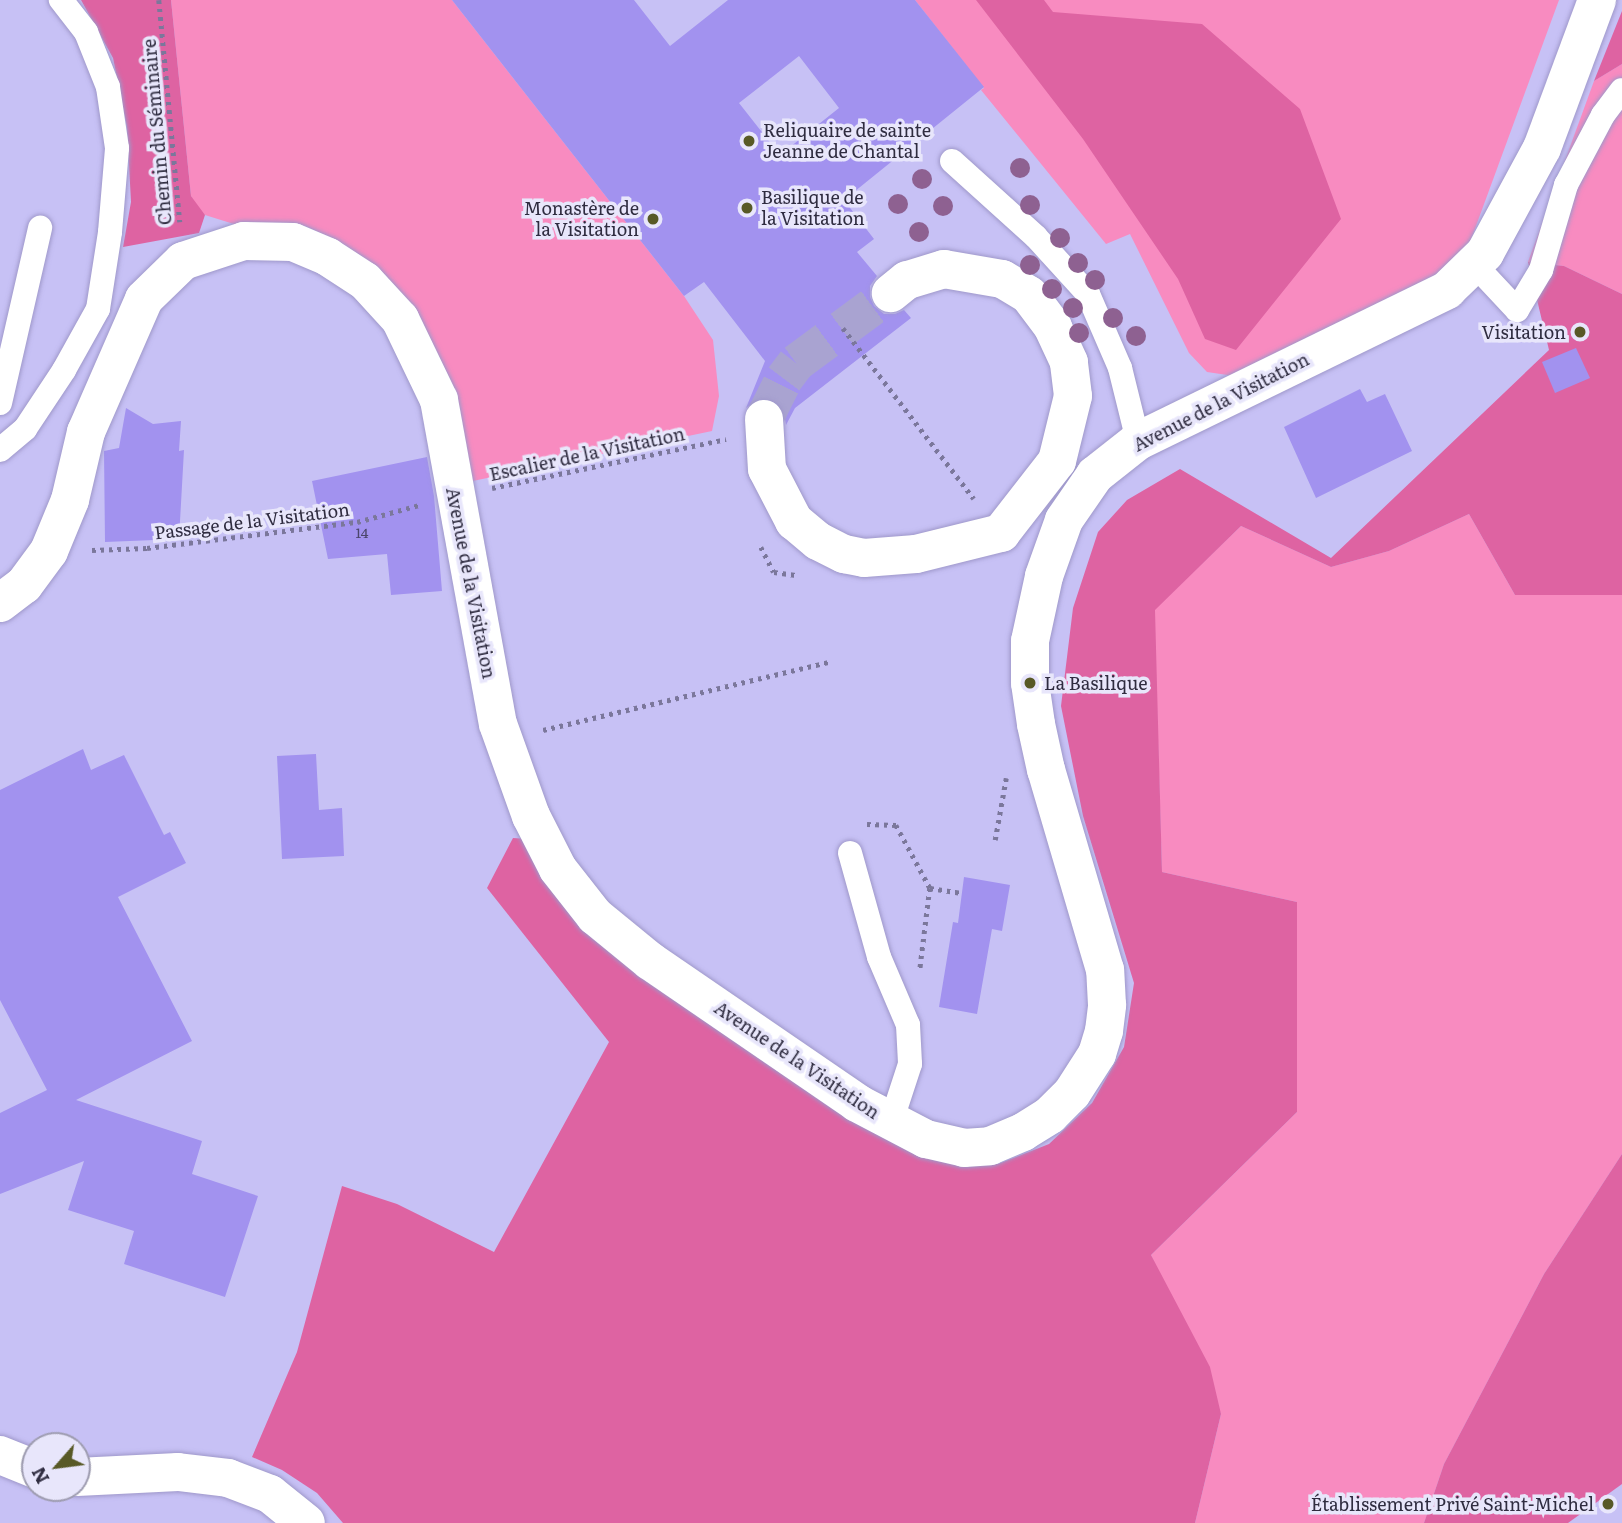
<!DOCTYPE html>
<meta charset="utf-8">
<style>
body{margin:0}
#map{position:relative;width:1622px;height:1523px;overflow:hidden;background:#c7c1f5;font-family:Literata,serif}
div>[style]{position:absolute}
.green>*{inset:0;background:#f88bc0}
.forest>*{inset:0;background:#de63a2}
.building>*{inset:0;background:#a292ef}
.minor-tunnel>*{height:38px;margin-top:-19px;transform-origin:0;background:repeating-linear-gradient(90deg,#a9a3d1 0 38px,transparent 0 57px)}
.path>*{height:4.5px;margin-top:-2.25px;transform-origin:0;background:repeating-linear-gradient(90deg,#7b779b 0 3.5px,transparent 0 8.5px)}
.roads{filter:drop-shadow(0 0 2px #9f98ca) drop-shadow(0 0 2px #9f98ca)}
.service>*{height:24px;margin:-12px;padding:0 12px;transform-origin:12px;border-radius:12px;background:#fff}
.minor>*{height:38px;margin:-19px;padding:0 19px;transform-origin:19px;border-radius:19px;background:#fff}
.trees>*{width:20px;height:20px;margin:-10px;border-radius:50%;background:#8e6191}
.dots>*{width:19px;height:19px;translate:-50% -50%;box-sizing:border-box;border:4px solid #e8e6fb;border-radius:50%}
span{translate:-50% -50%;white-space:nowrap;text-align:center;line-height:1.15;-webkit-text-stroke:7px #e8e6fb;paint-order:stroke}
.number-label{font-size:14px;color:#4c466c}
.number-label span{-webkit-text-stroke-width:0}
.poi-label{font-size:18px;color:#2f2c40}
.left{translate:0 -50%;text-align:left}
.right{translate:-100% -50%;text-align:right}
.street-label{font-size:18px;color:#2f2c40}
.north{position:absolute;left:21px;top:1432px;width:70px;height:70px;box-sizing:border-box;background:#e8e6fb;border:2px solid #9e9cb0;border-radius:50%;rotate:242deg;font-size:19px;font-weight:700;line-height:28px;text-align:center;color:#2f2c40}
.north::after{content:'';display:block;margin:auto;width:24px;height:32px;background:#585926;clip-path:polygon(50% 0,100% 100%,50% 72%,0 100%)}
</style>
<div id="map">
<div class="green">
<i style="clip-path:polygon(171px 0,452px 0,684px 296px,713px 340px,719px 396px,712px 431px,468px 482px,453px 393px,333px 239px,305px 226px,237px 225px,205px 215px,198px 209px,191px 196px)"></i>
<i style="clip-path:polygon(915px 0,1559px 0,1469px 245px,1432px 281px,1241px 377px,1207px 372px,1189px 353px,1130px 234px,1106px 244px,981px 90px,984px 88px)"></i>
<i style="clip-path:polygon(1622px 64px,1622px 294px,1564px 266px,1528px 262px,1594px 81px)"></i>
<i style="clip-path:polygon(1469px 514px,1515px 595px,1622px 595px,1622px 1154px,1544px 1274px,1444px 1464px,1424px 1523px,1195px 1523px,1221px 1414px,1151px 1255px,1297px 1112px,1297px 902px,1162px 872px,1154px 610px,1241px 526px,1331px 567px,1389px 551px)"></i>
</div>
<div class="forest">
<i style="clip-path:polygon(81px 0,171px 0,191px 196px,205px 215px,199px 233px,123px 247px,131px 202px,127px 127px,113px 58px)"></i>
<i style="clip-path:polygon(976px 0,1044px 0,1053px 12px,1202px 24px,1300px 109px,1341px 219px,1236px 350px,1205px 339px,1178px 279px,1083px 139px)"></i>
<i style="clip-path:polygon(1622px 11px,1622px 64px,1594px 81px)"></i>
<i style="clip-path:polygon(1528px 262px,1564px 266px,1622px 294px,1622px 595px,1515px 595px,1469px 514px,1389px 551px,1331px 567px,1241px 526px,1155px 610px,1162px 872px,1297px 902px,1297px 1112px,1151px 1255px,1210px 1367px,1221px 1414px,1195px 1523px,343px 1523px,317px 1493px,282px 1470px,252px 1457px,297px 1352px,342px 1186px,397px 1204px,494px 1252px,609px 1042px,487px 888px,513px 838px,529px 839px,612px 941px,945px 1161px,998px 1164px,1049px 1144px,1092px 1103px,1124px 1047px,1134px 983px,1083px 816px,1061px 706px,1073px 608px,1098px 532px,1127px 500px,1180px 469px,1331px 558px,1549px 350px)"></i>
<i style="clip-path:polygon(1622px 1154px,1622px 1484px,1568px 1523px,1424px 1523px,1444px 1464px,1544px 1274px)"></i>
</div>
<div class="building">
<i style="clip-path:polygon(evenodd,452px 0,634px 0,670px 46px,728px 0,915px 0,984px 87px,844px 200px,874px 239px,857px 252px,877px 276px,870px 286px,870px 297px,874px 306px,884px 314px,895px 314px,904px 310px,911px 318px,795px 408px,786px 425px,783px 408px,773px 399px,762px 397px,746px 408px,765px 361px,704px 282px,684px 296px,452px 0,799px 56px,839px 108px,780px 155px,739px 103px,799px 56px)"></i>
<i style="clip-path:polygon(1576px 348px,1590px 378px,1555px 393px,1542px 362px)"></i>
<i style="clip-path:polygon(1360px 389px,1367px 402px,1385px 394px,1412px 451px,1316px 498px,1284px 427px)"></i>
<i style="clip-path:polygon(126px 408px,153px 424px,181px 421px,179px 451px,184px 450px,179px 539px,105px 542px,104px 451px,119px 448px)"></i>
<i style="clip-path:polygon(427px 457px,434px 496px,442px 591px,391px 595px,387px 554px,328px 559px,312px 481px)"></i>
<i style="clip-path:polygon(83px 749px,91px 770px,124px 755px,164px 835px,170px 832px,186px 863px,118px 897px,192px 1041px,76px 1100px,202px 1141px,192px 1174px,258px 1196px,225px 1297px,124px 1264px,134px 1231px,68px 1210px,84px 1161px,0 1194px,0 1113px,47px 1090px,0 1000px,0 790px)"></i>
<i style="clip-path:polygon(316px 754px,319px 810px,342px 808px,344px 856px,282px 859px,277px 756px)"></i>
<i style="clip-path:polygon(964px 877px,1010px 885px,1002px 931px,992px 929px,977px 1014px,939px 1007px,953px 922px,958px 923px)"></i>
</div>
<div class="minor-tunnel">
<i style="left:764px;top:419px;width:45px;rotate:-63.4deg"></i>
<i style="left:784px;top:379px;width:20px;rotate:-53deg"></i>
<i style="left:796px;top:363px;width:118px;rotate:-36.4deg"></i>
</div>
<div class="path">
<i style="left:159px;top:0;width:223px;rotate:84.6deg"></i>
<i style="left:843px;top:328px;width:215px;rotate:52.5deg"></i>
<i style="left:492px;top:488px;width:239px;rotate:-11.8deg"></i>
<i style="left:761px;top:547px;width:28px;rotate:63deg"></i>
<i style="left:774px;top:572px;width:22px;rotate:8deg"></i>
<i style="left:92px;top:550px;width:55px;rotate:-2.1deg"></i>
<i style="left:147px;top:548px;width:212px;rotate:-7.1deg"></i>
<i style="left:357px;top:522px;width:64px;rotate:-15.3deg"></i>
<i style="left:543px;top:730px;width:293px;rotate:-13.4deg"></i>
<i style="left:867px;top:824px;width:29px;rotate:2deg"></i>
<i style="left:896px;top:825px;width:72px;rotate:61.6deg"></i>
<i style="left:930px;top:888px;width:83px;rotate:97deg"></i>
<i style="left:995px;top:840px;width:63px;rotate:-79.9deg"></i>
<i style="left:930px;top:888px;width:32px;rotate:9deg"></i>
</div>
<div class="roads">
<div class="service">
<i style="left:952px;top:161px;width:113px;rotate:42.1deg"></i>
<i style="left:1036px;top:237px;width:77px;rotate:47.6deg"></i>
<i style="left:1088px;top:294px;width:81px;rotate:66.6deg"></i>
<i style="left:1120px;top:368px;width:75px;rotate:76.1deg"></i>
<i style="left:1474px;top:264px;width:63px;rotate:46.9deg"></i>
<i style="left:1517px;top:310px;width:47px;rotate:-59deg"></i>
<i style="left:1541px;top:270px;width:89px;rotate:-73.6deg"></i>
<i style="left:1566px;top:185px;width:79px;rotate:-62.1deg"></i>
<i style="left:1603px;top:115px;width:31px;rotate:-53deg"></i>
<i style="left:0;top:403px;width:180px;rotate:-77.1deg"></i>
<i style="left:0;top:450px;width:33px;rotate:-40deg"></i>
<i style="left:25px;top:429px;width:71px;rotate:-56.5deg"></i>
<i style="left:64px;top:370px;width:70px;rotate:-60.9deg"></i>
<i style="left:98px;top:309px;width:78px;rotate:-81.1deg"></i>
<i style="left:110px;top:232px;width:84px;rotate:-85.2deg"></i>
<i style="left:117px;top:148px;width:62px;rotate:-98.4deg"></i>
<i style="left:108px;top:87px;width:59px;rotate:-111.8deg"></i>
<i style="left:86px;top:32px;width:41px;rotate:-128deg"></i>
<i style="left:850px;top:853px;width:108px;rotate:74.4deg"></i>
<i style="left:879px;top:957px;width:74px;rotate:66.9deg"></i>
<i style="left:908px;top:1025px;width:39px;rotate:87deg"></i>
<i style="left:910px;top:1064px;width:61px;rotate:108.1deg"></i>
</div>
<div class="minor">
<i style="left:764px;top:419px;width:50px;rotate:86.6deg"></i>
<i style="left:767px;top:469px;width:59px;rotate:62.6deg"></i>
<i style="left:794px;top:521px;width:31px;rotate:40deg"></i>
<i style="left:818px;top:541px;width:29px;rotate:27deg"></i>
<i style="left:844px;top:554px;width:20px;rotate:11deg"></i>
<i style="left:864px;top:558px;width:52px;rotate:-4.4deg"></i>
<i style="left:916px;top:554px;width:88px;rotate:-13.9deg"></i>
<i style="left:1001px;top:533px;width:91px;rotate:-52.1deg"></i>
<i style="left:1057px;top:461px;width:67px;rotate:-76.2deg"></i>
<i style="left:1073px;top:396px;width:34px;rotate:-97deg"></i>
<i style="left:1069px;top:362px;width:38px;rotate:-115deg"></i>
<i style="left:1053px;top:327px;width:40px;rotate:-127deg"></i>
<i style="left:1029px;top:295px;width:31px;rotate:-149deg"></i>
<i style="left:1002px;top:279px;width:59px;rotate:-170.2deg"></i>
<i style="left:944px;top:269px;width:39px;rotate:163deg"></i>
<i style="left:907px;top:280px;width:21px;rotate:141deg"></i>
<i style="left:0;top:603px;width:30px;rotate:-37deg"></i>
<i style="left:24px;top:585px;width:42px;rotate:-53.7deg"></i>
<i style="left:49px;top:551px;width:55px;rotate:-67.6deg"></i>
<i style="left:70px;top:500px;width:70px;rotate:-76.8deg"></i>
<i style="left:86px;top:432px;width:145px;rotate:-66.4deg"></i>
<i style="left:144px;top:299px;width:54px;rotate:-44.3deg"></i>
<i style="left:183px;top:261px;width:64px;rotate:-18.2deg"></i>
<i style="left:244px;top:241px;width:49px;rotate:1.2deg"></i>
<i style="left:293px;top:242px;width:38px;rotate:23deg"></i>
<i style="left:328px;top:257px;width:44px;rotate:33deg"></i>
<i style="left:365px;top:281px;width:52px;rotate:47.4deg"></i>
<i style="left:400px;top:319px;width:90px;rotate:64.3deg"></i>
<i style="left:439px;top:400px;width:329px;rotate:79.7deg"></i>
<i style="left:498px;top:724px;width:98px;rotate:70.3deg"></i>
<i style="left:531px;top:816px;width:59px;rotate:63deg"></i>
<i style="left:558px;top:869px;width:60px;rotate:51.8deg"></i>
<i style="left:595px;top:916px;width:71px;rotate:39.3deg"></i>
<i style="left:650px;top:961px;width:251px;rotate:34.4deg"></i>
<i style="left:857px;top:1103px;width:78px;rotate:27.6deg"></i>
<i style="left:926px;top:1139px;width:39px;rotate:13deg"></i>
<i style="left:964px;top:1148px;width:26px;rotate:-4deg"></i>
<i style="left:990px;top:1146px;width:36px;rotate:-23deg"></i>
<i style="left:1023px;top:1132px;width:32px;rotate:-32deg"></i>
<i style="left:1050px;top:1115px;width:31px;rotate:-45deg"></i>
<i style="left:1072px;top:1093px;width:46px;rotate:-57.3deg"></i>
<i style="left:1097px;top:1054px;width:24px;rotate:-73deg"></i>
<i style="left:1104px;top:1031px;width:26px;rotate:-83deg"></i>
<i style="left:1107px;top:1005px;width:35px;rotate:-93deg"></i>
<i style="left:1105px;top:970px;width:209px;rotate:-106.4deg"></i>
<i style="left:1046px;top:770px;width:47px;rotate:-102.3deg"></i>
<i style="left:1036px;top:724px;width:41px;rotate:-98.3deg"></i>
<i style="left:1030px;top:683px;width:42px;rotate:-90deg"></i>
<i style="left:1030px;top:641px;width:66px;rotate:-77.8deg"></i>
<i style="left:1044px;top:576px;width:59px;rotate:-70.3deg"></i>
<i style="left:1064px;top:520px;width:55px;rotate:-55.4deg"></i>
<i style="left:1095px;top:475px;width:55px;rotate:-38.3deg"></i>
<i style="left:1138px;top:441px;width:344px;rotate:-26deg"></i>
<i style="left:1447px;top:290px;width:53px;rotate:-44.2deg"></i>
<i style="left:1485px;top:253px;width:119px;rotate:-61.5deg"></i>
<i style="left:1542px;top:148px;width:158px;rotate:-69.6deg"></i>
<i style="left:0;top:1455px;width:38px;rotate:22deg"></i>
<i style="left:77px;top:1477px;width:101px;rotate:-2.8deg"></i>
<i style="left:178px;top:1472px;width:50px;rotate:6.8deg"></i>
<i style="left:228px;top:1478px;width:45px;rotate:20.9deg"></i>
<i style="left:270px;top:1494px;width:46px;rotate:38.9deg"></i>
</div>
</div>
<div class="trees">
<i style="left:1020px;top:168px"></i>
<i style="left:922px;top:179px"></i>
<i style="left:898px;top:204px"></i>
<i style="left:1030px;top:205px"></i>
<i style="left:943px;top:206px"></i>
<i style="left:919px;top:232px"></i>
<i style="left:1060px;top:238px"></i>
<i style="left:1078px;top:263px"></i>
<i style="left:1030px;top:265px"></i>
<i style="left:1095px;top:280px"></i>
<i style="left:1052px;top:289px"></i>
<i style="left:1073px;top:308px"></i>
<i style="left:1113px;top:318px"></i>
<i style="left:1079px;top:333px"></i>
<i style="left:1136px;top:336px"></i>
</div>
<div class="dots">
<i style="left:749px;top:141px;background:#585926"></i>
<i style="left:747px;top:208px;background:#585926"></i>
<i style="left:653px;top:219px;background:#585926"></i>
<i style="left:1580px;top:332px;background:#585926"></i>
<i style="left:1030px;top:683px;background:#585926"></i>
<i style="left:1608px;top:1504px;background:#585926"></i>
</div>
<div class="number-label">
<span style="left:362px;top:532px">14</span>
</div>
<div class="poi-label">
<span class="left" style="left:763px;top:141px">Reliquaire de sainte<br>Jeanne de Chantal</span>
<span class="left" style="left:761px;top:208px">Basilique de<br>la Visitation</span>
<span class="right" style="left:639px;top:219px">Monastère de<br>la Visitation</span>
<span class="right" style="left:1566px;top:332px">Visitation</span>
<span class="left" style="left:1044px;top:683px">La Basilique</span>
<span class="right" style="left:1594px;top:1504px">Établissement Privé Saint-Michel</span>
</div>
<div class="street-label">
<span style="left:157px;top:132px;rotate:-95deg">Chemin du Séminaire</span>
<span style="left:1221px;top:402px;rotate:-27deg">Avenue de la Visitation</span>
<span style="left:587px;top:454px;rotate:-12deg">Escalier de la Visitation</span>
<span style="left:252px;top:521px;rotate:-7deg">Passage de la Visitation</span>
<span style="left:471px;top:583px;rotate:79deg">Avenue de la Visitation</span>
<span style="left:797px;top:1060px;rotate:34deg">Avenue de la Visitation</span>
</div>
<div class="north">N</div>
</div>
